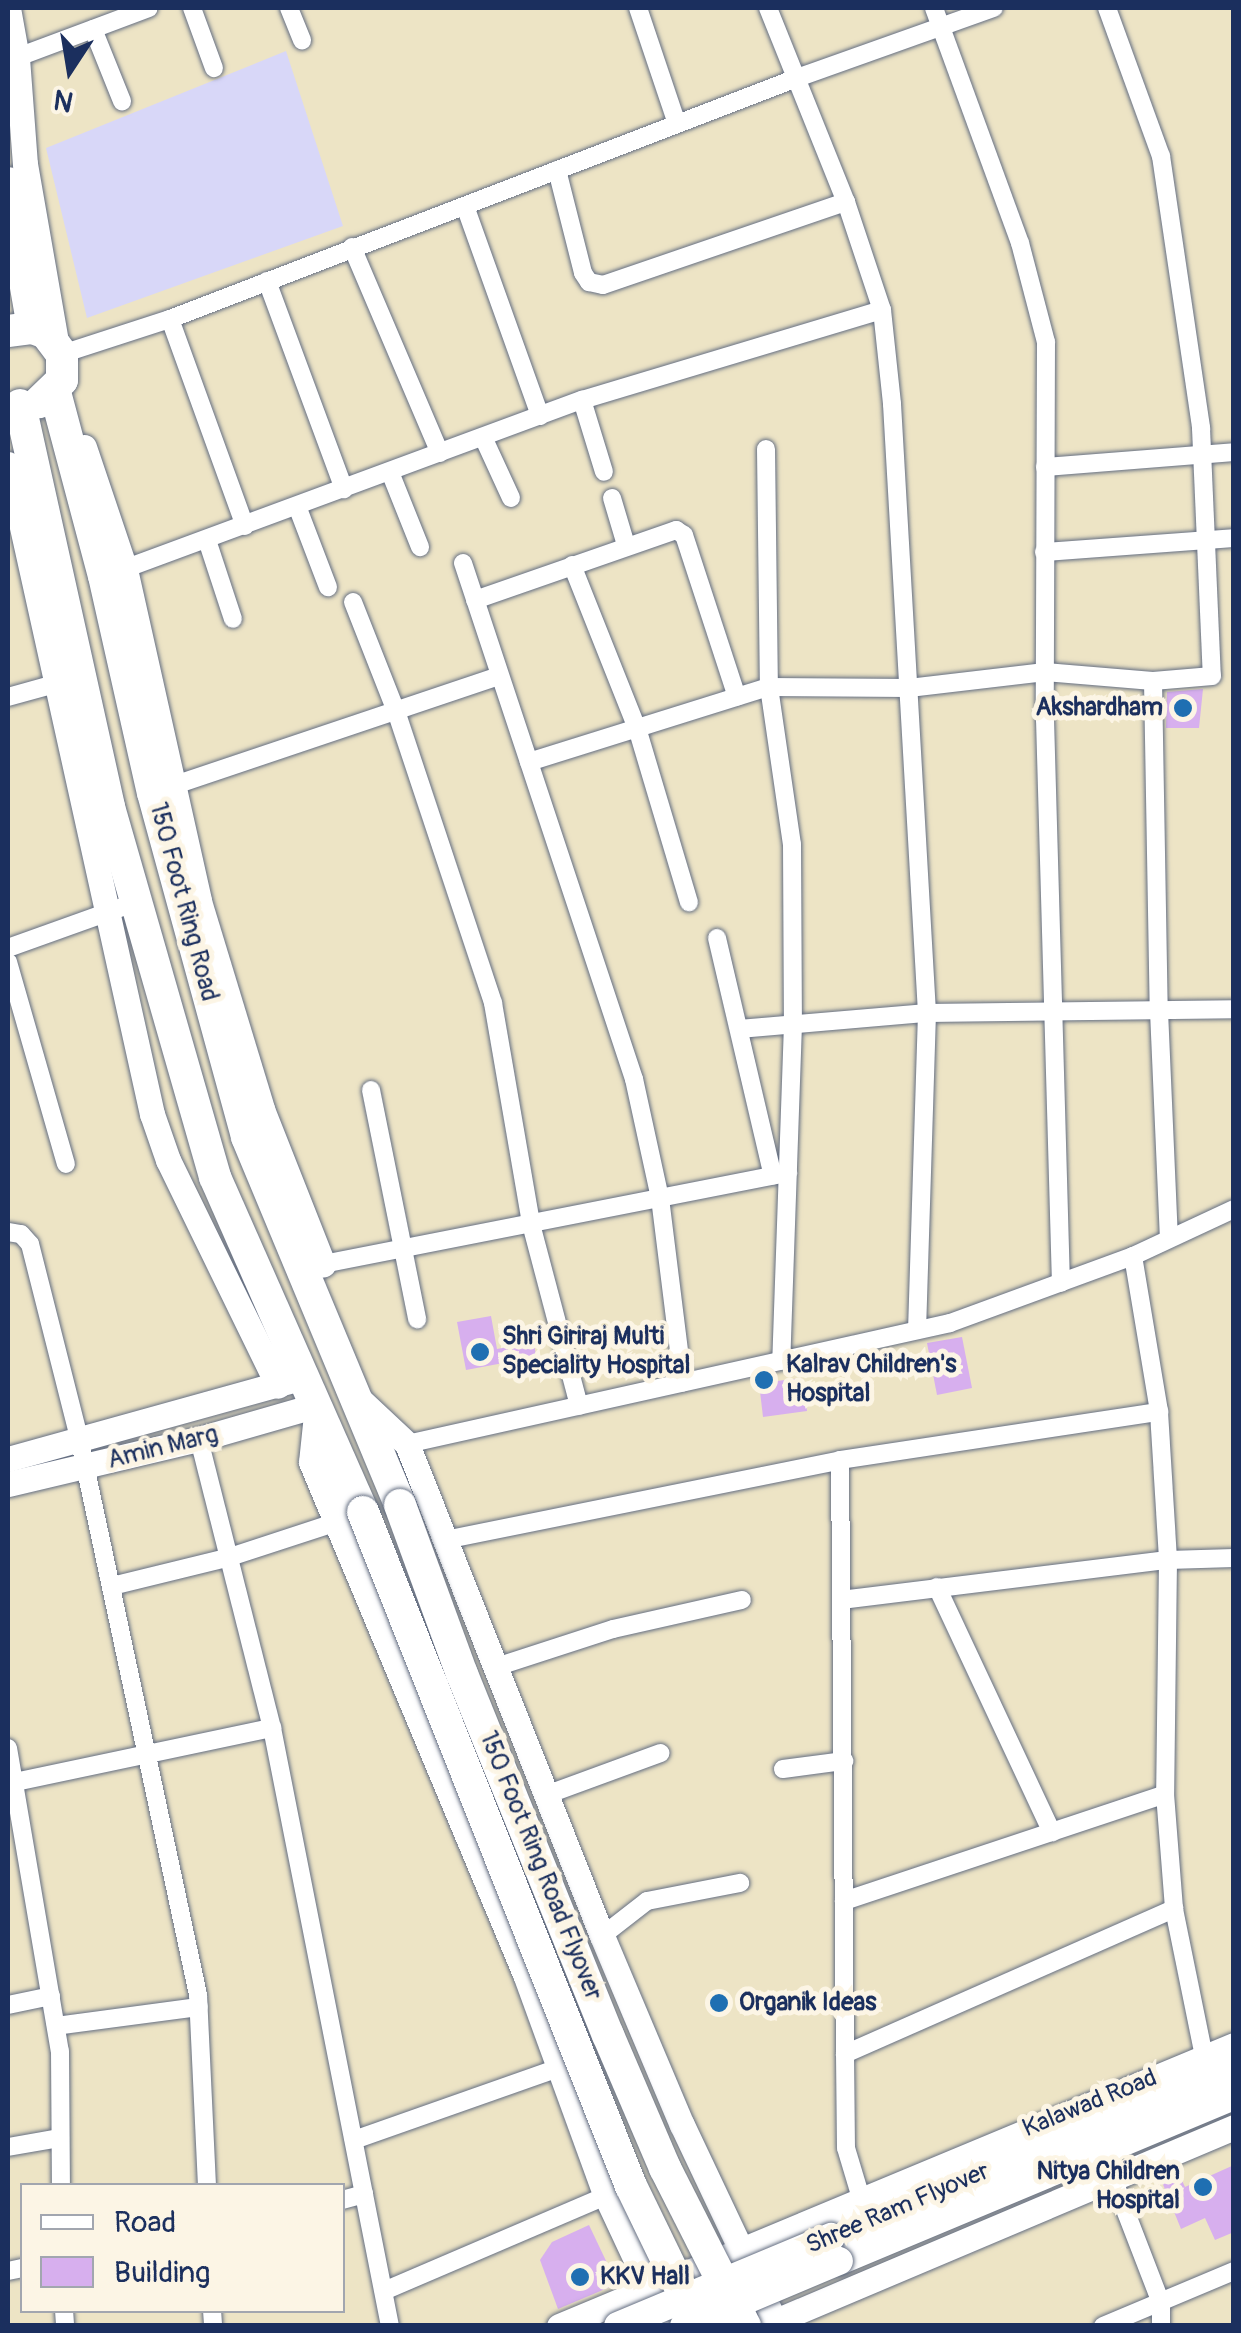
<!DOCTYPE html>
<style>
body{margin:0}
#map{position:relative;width:1241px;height:2333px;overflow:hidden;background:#ede4c5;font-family:Pangolin,sans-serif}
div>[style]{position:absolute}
.built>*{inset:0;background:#d8d7f8}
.building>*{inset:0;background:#d7afee}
.roads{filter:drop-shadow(0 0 2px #646e82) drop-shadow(0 0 2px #646e82)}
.street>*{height:18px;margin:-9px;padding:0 9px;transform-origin:9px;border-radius:9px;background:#fff}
.secondary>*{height:25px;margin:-12.5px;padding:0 12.5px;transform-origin:12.5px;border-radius:12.5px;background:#fff}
.primary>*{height:28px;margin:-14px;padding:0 14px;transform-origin:14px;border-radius:14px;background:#fff}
.highway>*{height:32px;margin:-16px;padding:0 16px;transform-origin:16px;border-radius:16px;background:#fff}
.bridges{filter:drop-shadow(0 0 2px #646e82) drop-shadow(0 0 2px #646e82)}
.primary-bridge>*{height:28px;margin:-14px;padding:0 14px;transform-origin:14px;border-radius:14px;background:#fff}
.highway-bridge>*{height:32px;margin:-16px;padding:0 16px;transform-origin:16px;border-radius:16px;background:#fff}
.dots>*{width:28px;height:28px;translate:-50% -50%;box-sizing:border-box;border:5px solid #fcf5e5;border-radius:50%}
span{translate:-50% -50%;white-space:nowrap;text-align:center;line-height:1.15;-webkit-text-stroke:10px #fcf5e5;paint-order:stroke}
.poi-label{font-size:25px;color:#1b2f5e;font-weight:700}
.right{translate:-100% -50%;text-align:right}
.left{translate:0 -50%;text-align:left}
.street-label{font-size:25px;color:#1b2f5e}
.frame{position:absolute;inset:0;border:10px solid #1b2f5e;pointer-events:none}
.legend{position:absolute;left:20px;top:2183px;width:325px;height:130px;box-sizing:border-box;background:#fcf5e5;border:2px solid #a2a6af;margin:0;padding:12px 18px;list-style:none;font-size:30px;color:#1b2f5e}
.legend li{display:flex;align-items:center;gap:20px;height:50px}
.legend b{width:50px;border:2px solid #a2a6af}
.north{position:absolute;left:20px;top:20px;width:100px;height:100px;-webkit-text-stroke:8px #fcf5e5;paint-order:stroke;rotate:192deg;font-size:28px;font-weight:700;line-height:40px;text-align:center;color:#1b2f5e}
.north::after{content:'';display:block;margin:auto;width:35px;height:45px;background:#1b2f5e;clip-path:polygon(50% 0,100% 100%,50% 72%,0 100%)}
</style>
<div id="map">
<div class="built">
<i style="clip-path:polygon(286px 51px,343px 226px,87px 318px,46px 148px)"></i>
</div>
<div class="building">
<i style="clip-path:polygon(1203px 689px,1199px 728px,1166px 728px,1167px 692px)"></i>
<i style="clip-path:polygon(491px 1316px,497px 1349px,534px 1342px,536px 1357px,466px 1370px,457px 1322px)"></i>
<i style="clip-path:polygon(962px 1337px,972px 1388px,937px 1395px,927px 1343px)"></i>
<i style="clip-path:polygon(802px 1378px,807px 1411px,763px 1417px,759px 1383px)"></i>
<i style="clip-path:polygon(1234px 2165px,1234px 2232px,1215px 2240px,1205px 2218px,1181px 2229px,1162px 2182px,1179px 2174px,1185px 2187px)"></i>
<i style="clip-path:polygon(589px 2225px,617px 2284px,558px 2309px,540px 2260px,552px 2242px)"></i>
</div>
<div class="roads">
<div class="street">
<i style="left:192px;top:8px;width:64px;rotate:69.9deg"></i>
<i style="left:289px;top:8px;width:35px;rotate:68deg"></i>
<i style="left:638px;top:8px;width:122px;rotate:71.4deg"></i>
<i style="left:768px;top:8px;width:209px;rotate:68.1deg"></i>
<i style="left:846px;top:202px;width:114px;rotate:71.6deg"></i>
<i style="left:882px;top:310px;width:95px;rotate:83.9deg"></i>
<i style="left:892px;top:404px;width:610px;rotate:86.71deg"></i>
<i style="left:927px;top:1013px;width:317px;rotate:91.8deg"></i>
<i style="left:934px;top:8px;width:250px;rotate:69.9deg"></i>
<i style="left:1020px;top:243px;width:102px;rotate:75.3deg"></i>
<i style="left:1046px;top:342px;width:377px;rotate:90.2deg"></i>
<i style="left:1045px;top:719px;width:564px;rotate:88.38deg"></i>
<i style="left:1107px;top:8px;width:158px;rotate:70deg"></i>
<i style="left:1161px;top:156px;width:275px;rotate:81.6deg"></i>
<i style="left:1201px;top:428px;width:248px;rotate:87.5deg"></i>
<i style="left:1212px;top:676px;width:59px;rotate:175.2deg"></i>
<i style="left:1153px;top:681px;width:330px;rotate:89deg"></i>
<i style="left:1159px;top:1011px;width:226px;rotate:87.5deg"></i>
<i style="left:93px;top:29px;width:78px;rotate:68.1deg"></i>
<i style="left:10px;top:60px;width:148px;rotate:-20.5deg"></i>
<i style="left:557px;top:170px;width:106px;rotate:75.8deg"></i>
<i style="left:583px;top:273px;width:11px;rotate:56deg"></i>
<i style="left:589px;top:282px;width:14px;rotate:12deg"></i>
<i style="left:603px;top:285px;width:257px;rotate:-18.9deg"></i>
<i style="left:465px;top:206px;width:223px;rotate:70.3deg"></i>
<i style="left:352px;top:247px;width:224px;rotate:66.9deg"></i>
<i style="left:267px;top:281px;width:222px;rotate:69.7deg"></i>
<i style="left:170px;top:319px;width:220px;rotate:70.1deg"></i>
<i style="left:62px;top:354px;width:114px;rotate:-18deg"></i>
<i style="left:170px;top:319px;width:672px;rotate:-21.03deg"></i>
<i style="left:797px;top:78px;width:209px;rotate:-19.6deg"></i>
<i style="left:582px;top:400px;width:75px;rotate:73deg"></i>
<i style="left:483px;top:437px;width:67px;rotate:65.3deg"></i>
<i style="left:766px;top:449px;width:238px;rotate:89.3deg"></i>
<i style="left:769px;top:687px;width:159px;rotate:81.7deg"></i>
<i style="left:792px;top:844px;width:180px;rotate:89.7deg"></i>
<i style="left:793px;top:1024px;width:337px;rotate:92deg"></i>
<i style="left:1045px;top:467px;width:190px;rotate:-4.5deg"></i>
<i style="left:390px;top:472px;width:81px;rotate:68.2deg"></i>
<i style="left:612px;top:498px;width:49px;rotate:73.4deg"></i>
<i style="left:297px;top:506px;width:87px;rotate:69.1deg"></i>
<i style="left:207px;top:540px;width:83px;rotate:71.8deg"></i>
<i style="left:1044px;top:552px;width:191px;rotate:-4.2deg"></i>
<i style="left:463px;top:563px;width:544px;rotate:71.67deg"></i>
<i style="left:634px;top:1079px;width:122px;rotate:77.7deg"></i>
<i style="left:660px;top:1198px;width:186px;rotate:82.9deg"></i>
<i style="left:572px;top:565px;width:175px;rotate:68.3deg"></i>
<i style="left:637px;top:728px;width:182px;rotate:73.4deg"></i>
<i style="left:116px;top:572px;width:497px;rotate:-20.3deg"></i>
<i style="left:582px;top:400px;width:313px;rotate:-16.7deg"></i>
<i style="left:475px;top:600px;width:213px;rotate:-19.2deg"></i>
<i style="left:676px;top:530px;width:9px;rotate:32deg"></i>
<i style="left:684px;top:535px;width:170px;rotate:71.9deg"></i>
<i style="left:353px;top:602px;width:117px;rotate:68.5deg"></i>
<i style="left:396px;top:711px;width:308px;rotate:71.6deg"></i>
<i style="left:493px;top:1003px;width:224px;rotate:80.2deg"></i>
<i style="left:531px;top:1224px;width:188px;rotate:75.2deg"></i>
<i style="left:8px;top:697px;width:49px;rotate:-15.5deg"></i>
<i style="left:529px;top:762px;width:251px;rotate:-17.4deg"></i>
<i style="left:769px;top:687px;width:140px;rotate:0.4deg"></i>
<i style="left:909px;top:688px;width:137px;rotate:-6.7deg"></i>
<i style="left:1045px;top:672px;width:108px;rotate:4.8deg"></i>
<i style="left:163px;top:789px;width:354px;rotate:-18.6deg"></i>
<i style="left:717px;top:938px;width:244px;rotate:76.8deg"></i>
<i style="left:8px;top:948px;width:134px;rotate:-19.7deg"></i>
<i style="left:8px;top:962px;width:210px;rotate:74deg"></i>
<i style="left:739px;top:1029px;width:189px;rotate:-4.9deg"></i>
<i style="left:927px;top:1013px;width:307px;rotate:-0.7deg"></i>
<i style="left:371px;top:1090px;width:234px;rotate:78.6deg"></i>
<i style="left:8px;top:1232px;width:13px;rotate:9deg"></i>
<i style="left:21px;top:1234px;width:13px;rotate:48deg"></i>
<i style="left:30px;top:1244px;width:204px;rotate:75.8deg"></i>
<i style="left:80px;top:1442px;width:565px;rotate:77.95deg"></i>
<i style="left:198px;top:1995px;width:191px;rotate:87.3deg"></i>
<i style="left:1133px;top:1256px;width:158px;rotate:80.5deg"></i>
<i style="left:1159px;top:1412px;width:148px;rotate:86.5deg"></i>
<i style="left:1168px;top:1560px;width:234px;rotate:90.7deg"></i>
<i style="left:1165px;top:1794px;width:115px;rotate:85.5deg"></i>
<i style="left:1174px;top:1909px;width:151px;rotate:78.5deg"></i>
<i style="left:323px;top:1264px;width:474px;rotate:-11.1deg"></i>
<i style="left:407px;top:1444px;width:556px;rotate:-12.56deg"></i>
<i style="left:950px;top:1323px;width:195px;rotate:-20.1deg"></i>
<i style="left:1133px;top:1256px;width:111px;rotate:-25deg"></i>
<i style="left:840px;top:1460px;width:323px;rotate:-8.6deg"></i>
<i style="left:445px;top:1540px;width:403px;rotate:-11.4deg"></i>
<i style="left:840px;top:1460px;width:594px;rotate:89.52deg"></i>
<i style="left:845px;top:2054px;width:360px;rotate:-23.8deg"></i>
<i style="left:112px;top:1586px;width:122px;rotate:-13.8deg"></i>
<i style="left:230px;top:1557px;width:113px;rotate:-18.1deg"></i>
<i style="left:937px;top:1587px;width:271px;rotate:64.9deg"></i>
<i style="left:841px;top:1600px;width:329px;rotate:-7deg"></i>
<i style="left:1168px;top:1560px;width:66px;rotate:-1.7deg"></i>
<i style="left:496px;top:1667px;width:123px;rotate:-18deg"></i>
<i style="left:613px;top:1629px;width:132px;rotate:-12.7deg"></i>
<i style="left:272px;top:1728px;width:610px;rotate:78.84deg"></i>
<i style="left:8px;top:1748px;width:307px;rotate:80.3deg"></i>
<i style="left:60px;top:2051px;width:135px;rotate:89.6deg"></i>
<i style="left:783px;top:1769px;width:62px;rotate:-7.5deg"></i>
<i style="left:15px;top:1782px;width:263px;rotate:-11.9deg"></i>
<i style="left:272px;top:1728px;width:298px;rotate:-104.2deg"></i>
<i style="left:546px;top:1795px;width:122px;rotate:-20.1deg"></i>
<i style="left:844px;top:1901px;width:338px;rotate:-18.4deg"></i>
<i style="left:602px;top:1936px;width:57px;rotate:-37.9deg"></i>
<i style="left:647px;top:1901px;width:95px;rotate:-11deg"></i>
<i style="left:8px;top:2005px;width:44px;rotate:-11.8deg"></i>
<i style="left:56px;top:2026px;width:144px;rotate:-7.6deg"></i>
<i style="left:845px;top:2054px;width:94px;rotate:89.4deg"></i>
<i style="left:846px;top:2148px;width:52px;rotate:73.3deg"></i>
<i style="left:354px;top:2140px;width:219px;rotate:-19.4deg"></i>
<i style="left:8px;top:2147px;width:53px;rotate:-9.8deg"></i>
<i style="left:1112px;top:2176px;width:136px;rotate:68.9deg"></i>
<i style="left:1161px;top:2303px;width:23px;rotate:90deg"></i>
<i style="left:342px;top:2200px;width:23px;rotate:-15deg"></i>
<i style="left:8px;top:2271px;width:14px;rotate:-12deg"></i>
<i style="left:384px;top:2291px;width:241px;rotate:-23.2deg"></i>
<i style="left:64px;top:2310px;width:16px;rotate:86deg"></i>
<i style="left:212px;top:2310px;width:16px;rotate:86deg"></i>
<i style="left:1103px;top:2326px;width:142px;rotate:-22.8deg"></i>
</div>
<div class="secondary">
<i style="left:8px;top:8px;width:51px;rotate:79.8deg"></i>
<i style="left:17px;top:58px;width:106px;rotate:85.7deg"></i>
<i style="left:25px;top:164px;width:181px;rotate:80.1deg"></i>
<i style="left:84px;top:447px;width:129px;rotate:71.4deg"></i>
<i style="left:125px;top:569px;width:340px;rotate:77.4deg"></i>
<i style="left:199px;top:901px;width:217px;rotate:73.1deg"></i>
<i style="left:262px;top:1109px;width:167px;rotate:68.5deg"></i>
<i style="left:323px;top:1264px;width:21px;rotate:169deg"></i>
<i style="left:8px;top:464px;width:666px;rotate:77.51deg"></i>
<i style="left:152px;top:1114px;width:49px;rotate:70.8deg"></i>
<i style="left:168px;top:1160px;width:251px;rotate:64deg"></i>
<i style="left:360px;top:1400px;width:64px;rotate:43.1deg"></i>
<i style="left:407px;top:1444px;width:529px;rotate:68.38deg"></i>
<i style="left:602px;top:1936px;width:205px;rotate:67.1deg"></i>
<i style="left:682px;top:2125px;width:222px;rotate:64.7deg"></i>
<i style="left:8px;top:1459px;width:295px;rotate:-15.5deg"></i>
<i style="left:8px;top:1484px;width:196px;rotate:-13.3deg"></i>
<i style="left:199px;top:1439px;width:123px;rotate:-16.1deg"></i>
<i style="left:317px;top:1405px;width:57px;rotate:96deg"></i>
<i style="left:311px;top:1462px;width:555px;rotate:67.32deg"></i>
<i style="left:525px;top:1974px;width:236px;rotate:70deg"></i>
<i style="left:606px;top:2196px;width:144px;rotate:64.9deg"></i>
<i style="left:559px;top:2326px;width:731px;rotate:-22.6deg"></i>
<i style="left:764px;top:2326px;width:510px;rotate:-22.95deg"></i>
</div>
<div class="primary">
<i style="left:831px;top:2237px;width:436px;rotate:-22.4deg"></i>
<i style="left:839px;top:2261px;width:428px;rotate:-22.7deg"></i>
</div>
<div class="highway">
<i style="left:8px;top:183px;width:147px;rotate:80.2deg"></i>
<i style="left:8px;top:331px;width:25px;rotate:-7deg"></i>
<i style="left:33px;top:328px;width:14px;rotate:21deg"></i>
<i style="left:46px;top:333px;width:26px;rotate:53deg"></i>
<i style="left:62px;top:354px;width:26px;rotate:90deg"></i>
<i style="left:62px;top:380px;width:32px;rotate:136deg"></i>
<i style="left:55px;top:392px;width:190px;rotate:75.1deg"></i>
<i style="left:104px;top:576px;width:222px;rotate:77.3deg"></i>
<i style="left:153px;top:793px;width:357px;rotate:74.7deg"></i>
<i style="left:247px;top:1137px;width:399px;rotate:67.4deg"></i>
<i style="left:20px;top:405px;width:412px;rotate:77.5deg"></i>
<i style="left:109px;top:807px;width:385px;rotate:74deg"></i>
<i style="left:215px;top:1177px;width:366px;rotate:66.2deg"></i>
</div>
</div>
<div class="bridges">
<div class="primary-bridge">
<i style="left:618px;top:2326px;width:231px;rotate:-22.7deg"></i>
<i style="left:684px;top:2326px;width:168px;rotate:-22.8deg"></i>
</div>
<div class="highway-bridge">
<i style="left:400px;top:1505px;width:180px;rotate:69.9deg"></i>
<i style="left:462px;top:1674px;width:389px;rotate:68deg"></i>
<i style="left:608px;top:2035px;width:145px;rotate:66.8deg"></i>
<i style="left:665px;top:2168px;width:177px;rotate:63.1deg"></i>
<i style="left:363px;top:1512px;width:725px;rotate:68.32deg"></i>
<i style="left:631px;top:2186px;width:156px;rotate:64.1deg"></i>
</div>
</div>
<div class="dots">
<i style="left:1183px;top:708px;background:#1f6fb2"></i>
<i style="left:480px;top:1352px;background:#1f6fb2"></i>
<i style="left:764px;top:1380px;background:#1f6fb2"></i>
<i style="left:719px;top:2003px;background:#1f6fb2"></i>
<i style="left:1203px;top:2187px;background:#1f6fb2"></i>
<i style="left:580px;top:2277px;background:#1f6fb2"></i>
</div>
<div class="poi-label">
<span class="right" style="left:1163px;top:708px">Akshardham</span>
<span class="left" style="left:502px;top:1352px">Shri Giriraj Multi<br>Speciality Hospital</span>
<span class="left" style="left:786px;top:1380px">Kalrav Children's<br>Hospital</span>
<span class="left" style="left:739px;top:2003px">Organik Ideas</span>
<span class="right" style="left:1180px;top:2187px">Nitya Children<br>Hospital</span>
<span class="left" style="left:600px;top:2277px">KKV Hall</span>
</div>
<div class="street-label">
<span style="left:183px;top:902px;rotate:75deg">150 Foot Ring Road</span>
<span style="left:163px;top:1448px;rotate:-14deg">Amin Marg</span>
<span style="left:540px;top:1866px;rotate:68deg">150 Foot Ring Road Flyover</span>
<span style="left:1090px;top:2104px;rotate:-22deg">Kalawad Road</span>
<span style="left:898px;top:2209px;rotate:-23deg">Shree Ram Flyover</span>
</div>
<div class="frame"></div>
<ul class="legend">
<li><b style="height:12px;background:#fff"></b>Road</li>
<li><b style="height:28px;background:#d7afee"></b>Building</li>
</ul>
<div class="north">N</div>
</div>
